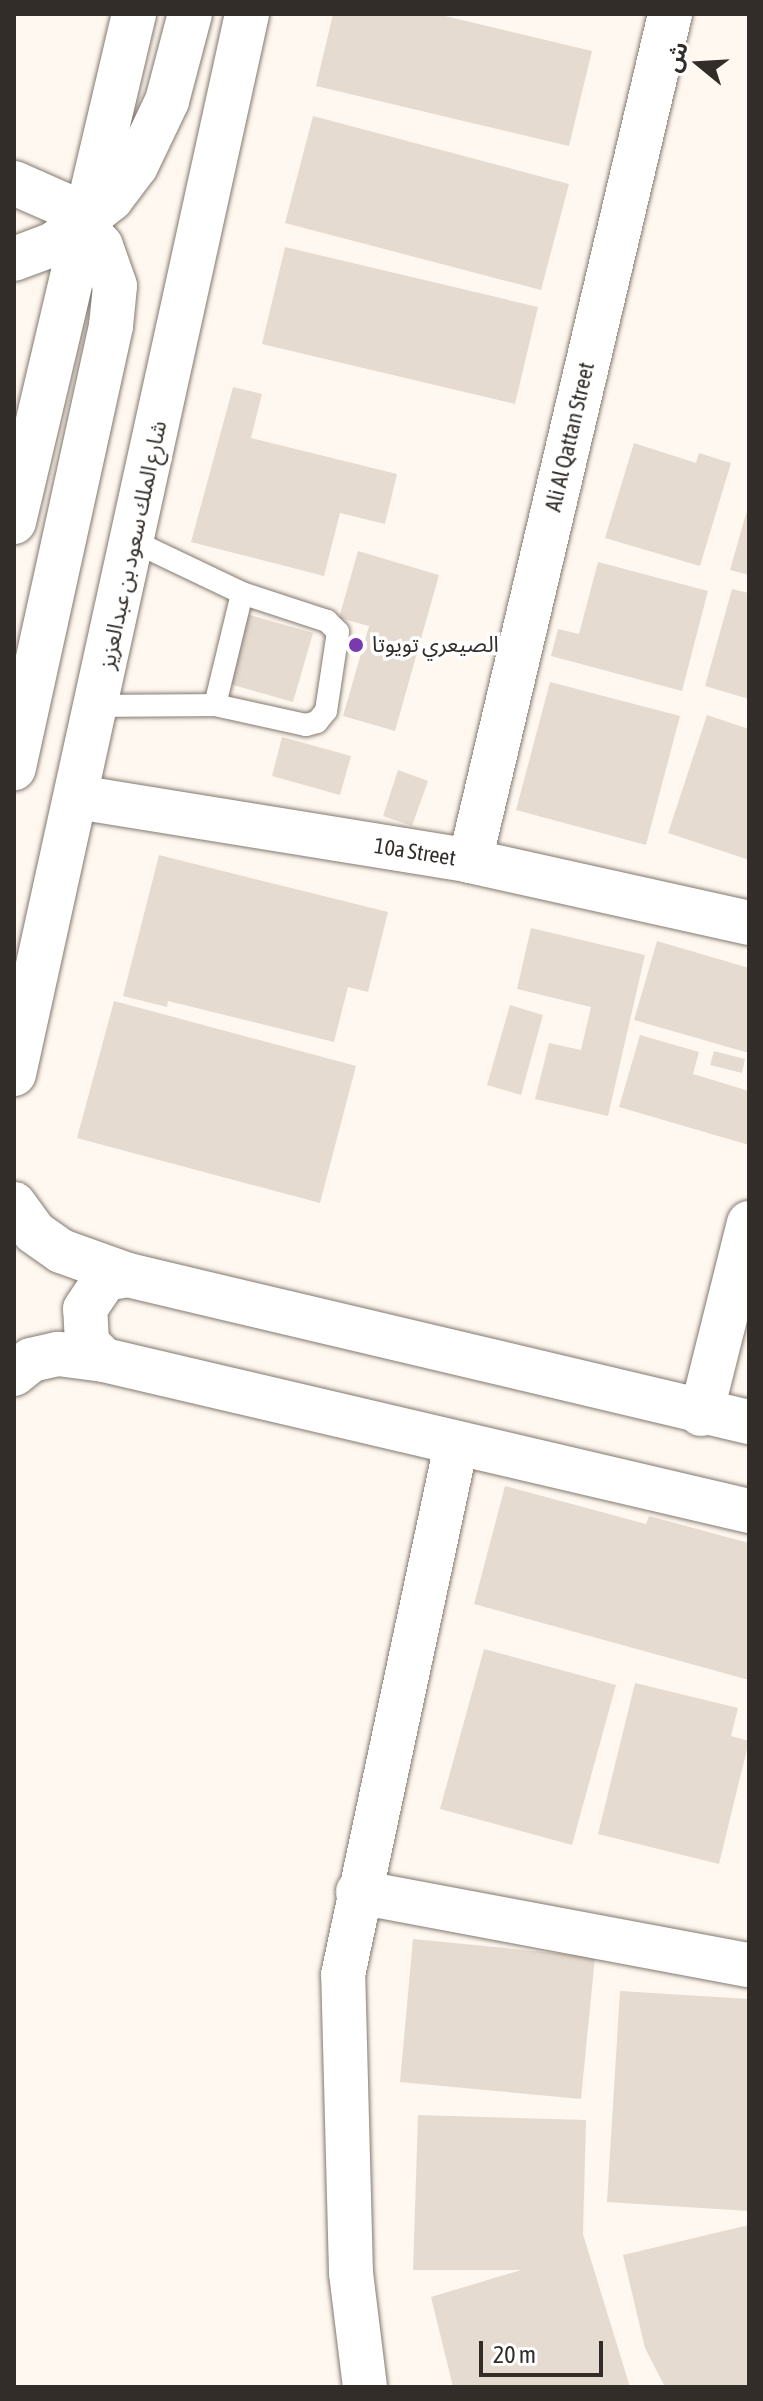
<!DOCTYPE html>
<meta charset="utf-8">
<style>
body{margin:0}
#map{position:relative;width:763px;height:2401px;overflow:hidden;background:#fef8f0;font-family:"Asap Condensed","Noto Sans Arabic",sans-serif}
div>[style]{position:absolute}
.building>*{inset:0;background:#e6dbd0}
.roads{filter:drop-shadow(0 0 2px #83796f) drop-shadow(0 0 2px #83796f)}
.service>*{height:22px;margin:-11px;padding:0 11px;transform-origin:11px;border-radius:11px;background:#fff}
.minor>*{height:44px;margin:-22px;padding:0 22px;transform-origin:22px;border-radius:22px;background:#fff}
.secondary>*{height:44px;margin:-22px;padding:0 22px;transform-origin:22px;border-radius:22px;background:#fff}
.primary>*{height:44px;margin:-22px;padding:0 22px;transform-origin:22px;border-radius:22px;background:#fff}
.dots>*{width:22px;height:22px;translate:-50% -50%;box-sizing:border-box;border:4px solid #fff;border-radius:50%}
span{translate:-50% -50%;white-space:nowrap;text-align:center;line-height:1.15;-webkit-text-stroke:7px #fff;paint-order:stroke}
.street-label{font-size:22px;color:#322d29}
.poi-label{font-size:22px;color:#322d29}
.left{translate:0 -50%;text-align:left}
.frame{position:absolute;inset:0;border:16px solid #322d29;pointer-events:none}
.north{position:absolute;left:659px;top:24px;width:80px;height:80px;-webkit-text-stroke:6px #fff;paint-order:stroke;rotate:288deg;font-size:22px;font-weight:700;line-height:32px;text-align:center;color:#322d29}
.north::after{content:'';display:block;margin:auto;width:28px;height:36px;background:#322d29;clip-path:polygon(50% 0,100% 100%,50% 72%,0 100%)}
.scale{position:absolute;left:479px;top:2341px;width:124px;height:36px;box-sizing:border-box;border:4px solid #322d29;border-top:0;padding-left:10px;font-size:24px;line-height:28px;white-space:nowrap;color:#322d29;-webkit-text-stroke:6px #fff;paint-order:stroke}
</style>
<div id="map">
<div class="building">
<i style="clip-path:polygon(333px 14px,437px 14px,592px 51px,569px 146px,316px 86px)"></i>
<i style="clip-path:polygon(313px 116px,569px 184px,541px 290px,285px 223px)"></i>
<i style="clip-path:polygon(285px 247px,538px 307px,515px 404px,262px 344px)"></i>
<i style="clip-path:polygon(233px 387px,262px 394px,251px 438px,397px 474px,385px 524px,340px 513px,324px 576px,191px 542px)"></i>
<i style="clip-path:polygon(634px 443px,696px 463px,699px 453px,731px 463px,700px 566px,605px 538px)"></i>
<i style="clip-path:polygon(748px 507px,749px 507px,749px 575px,730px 570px)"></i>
<i style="clip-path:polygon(358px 551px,439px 575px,395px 731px,343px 716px,369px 626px,339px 618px)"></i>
<i style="clip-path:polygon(598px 562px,708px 591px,682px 691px,551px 656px,558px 629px,579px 634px)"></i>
<i style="clip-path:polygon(732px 589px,749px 593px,749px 699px,705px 686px)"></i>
<i style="clip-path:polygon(246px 614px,313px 633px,293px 702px,226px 683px)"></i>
<i style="clip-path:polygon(550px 682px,680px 716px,646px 845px,516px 810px)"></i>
<i style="clip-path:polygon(707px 715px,749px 729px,749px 860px,668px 833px)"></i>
<i style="clip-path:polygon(282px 737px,351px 756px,340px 795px,272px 776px)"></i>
<i style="clip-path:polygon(398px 770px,428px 781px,412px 826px,383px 816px)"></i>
<i style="clip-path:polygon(159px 855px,388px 912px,368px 992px,348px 987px,334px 1042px,168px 1001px,167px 1007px,123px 996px)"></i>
<i style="clip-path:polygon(531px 928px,645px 955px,608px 1116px,535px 1099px,549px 1043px,581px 1050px,591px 1007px,517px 989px)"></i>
<i style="clip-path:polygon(657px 941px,749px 968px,749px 1053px,634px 1020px)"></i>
<i style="clip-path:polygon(114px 1001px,356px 1066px,320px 1203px,77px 1138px)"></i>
<i style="clip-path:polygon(510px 1005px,543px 1015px,521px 1095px,487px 1085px)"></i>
<i style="clip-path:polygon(640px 1035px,699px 1052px,693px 1074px,749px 1091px,749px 1145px,619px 1107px)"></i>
<i style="clip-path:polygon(714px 1051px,745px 1059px,742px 1073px,710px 1065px)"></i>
<i style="clip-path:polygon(505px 1486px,646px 1524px,649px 1516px,749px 1543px,749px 1680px,474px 1604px)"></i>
<i style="clip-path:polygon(484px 1649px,616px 1685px,572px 1845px,440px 1809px)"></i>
<i style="clip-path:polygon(635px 1683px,738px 1708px,731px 1736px,749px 1741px,719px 1864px,598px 1834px)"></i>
<i style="clip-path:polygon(413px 1939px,595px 1957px,581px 2099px,400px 2082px)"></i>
<i style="clip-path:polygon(620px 1991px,749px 1999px,749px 2211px,607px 2202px)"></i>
<i style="clip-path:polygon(418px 2115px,586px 2120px,583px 2234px,630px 2387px,453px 2387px,431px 2297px,521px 2270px,413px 2270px)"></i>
<i style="clip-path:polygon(749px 2225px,749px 2387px,665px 2387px,645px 2348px,623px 2255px)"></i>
</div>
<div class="roads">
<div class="service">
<i style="left:215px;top:705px;width:93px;rotate:12.4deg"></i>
<i style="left:306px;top:725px;width:11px;rotate:-15deg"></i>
<i style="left:317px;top:722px;width:14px;rotate:-51deg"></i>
<i style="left:326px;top:711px;width:80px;rotate:-81.4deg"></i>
<i style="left:338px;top:632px;width:16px;rotate:-135deg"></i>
<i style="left:327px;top:621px;width:89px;rotate:-161.8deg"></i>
<i style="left:98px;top:706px;width:117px;rotate:-0.5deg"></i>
<i style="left:215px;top:705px;width:115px;rotate:-76.4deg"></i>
<i style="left:242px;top:593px;width:119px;rotate:-154.5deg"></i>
</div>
<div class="minor">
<i style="left:77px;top:797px;width:398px;rotate:9.2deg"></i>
<i style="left:470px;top:861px;width:286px;rotate:12.5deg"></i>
<i style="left:470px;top:861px;width:870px;rotate:-76.71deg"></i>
<i style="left:14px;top:1204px;width:34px;rotate:54deg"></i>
<i style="left:34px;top:1232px;width:33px;rotate:35deg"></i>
<i style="left:61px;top:1251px;width:71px;rotate:19.7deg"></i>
<i style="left:128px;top:1275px;width:638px;rotate:13.32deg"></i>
<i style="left:104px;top:1360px;width:24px;rotate:-135deg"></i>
<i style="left:87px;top:1343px;width:34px;rotate:-93deg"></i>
<i style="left:85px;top:1309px;width:36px;rotate:-56deg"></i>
<i style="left:105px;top:1279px;width:23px;rotate:-10deg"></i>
<i style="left:14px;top:1374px;width:22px;rotate:-39deg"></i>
<i style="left:31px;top:1360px;width:28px;rotate:-13deg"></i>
<i style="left:58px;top:1354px;width:46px;rotate:7.4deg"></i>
<i style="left:104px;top:1360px;width:662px;rotate:13.18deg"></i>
<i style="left:701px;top:1414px;width:197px;rotate:-75.9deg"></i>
<i style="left:358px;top:1892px;width:398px;rotate:10.6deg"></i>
<i style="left:365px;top:2387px;width:115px;rotate:-97deg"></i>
<i style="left:351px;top:2273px;width:298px;rotate:-91.5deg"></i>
<i style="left:343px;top:1975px;width:542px;rotate:-77.96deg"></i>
</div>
<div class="secondary">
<i style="left:14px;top:183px;width:55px;rotate:23.7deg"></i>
<i style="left:64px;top:205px;width:55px;rotate:47.9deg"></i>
<i style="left:101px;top:246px;width:42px;rotate:70.7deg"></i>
<i style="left:115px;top:286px;width:40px;rotate:95.7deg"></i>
<i style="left:111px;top:326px;width:453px;rotate:102.4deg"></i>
<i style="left:14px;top:259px;width:43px;rotate:-20.6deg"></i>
<i style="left:54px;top:244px;width:73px;rotate:-38.3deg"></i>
<i style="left:111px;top:199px;width:41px;rotate:-52.9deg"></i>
<i style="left:136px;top:166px;width:72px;rotate:-64.5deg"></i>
<i style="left:167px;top:101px;width:90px;rotate:-75.2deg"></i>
</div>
<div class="primary">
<i style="left:14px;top:522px;width:522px;rotate:-76.71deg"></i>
<i style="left:14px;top:1074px;width:1085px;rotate:-77.6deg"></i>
</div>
</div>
<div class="dots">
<i style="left:356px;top:645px;background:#7a39ad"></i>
</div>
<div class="street-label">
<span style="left:570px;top:437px;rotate:-77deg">Ali Al Qattan Street</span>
<span style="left:133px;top:545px;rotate:-78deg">شارع الملك سعود بن عبدالعزيز</span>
<span style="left:415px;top:852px;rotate:9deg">10a Street</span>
</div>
<div class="poi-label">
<span class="left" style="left:372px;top:645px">الصيعري تويوتا</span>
</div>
<div class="frame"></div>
<div class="north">ش</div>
<div class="scale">20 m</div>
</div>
